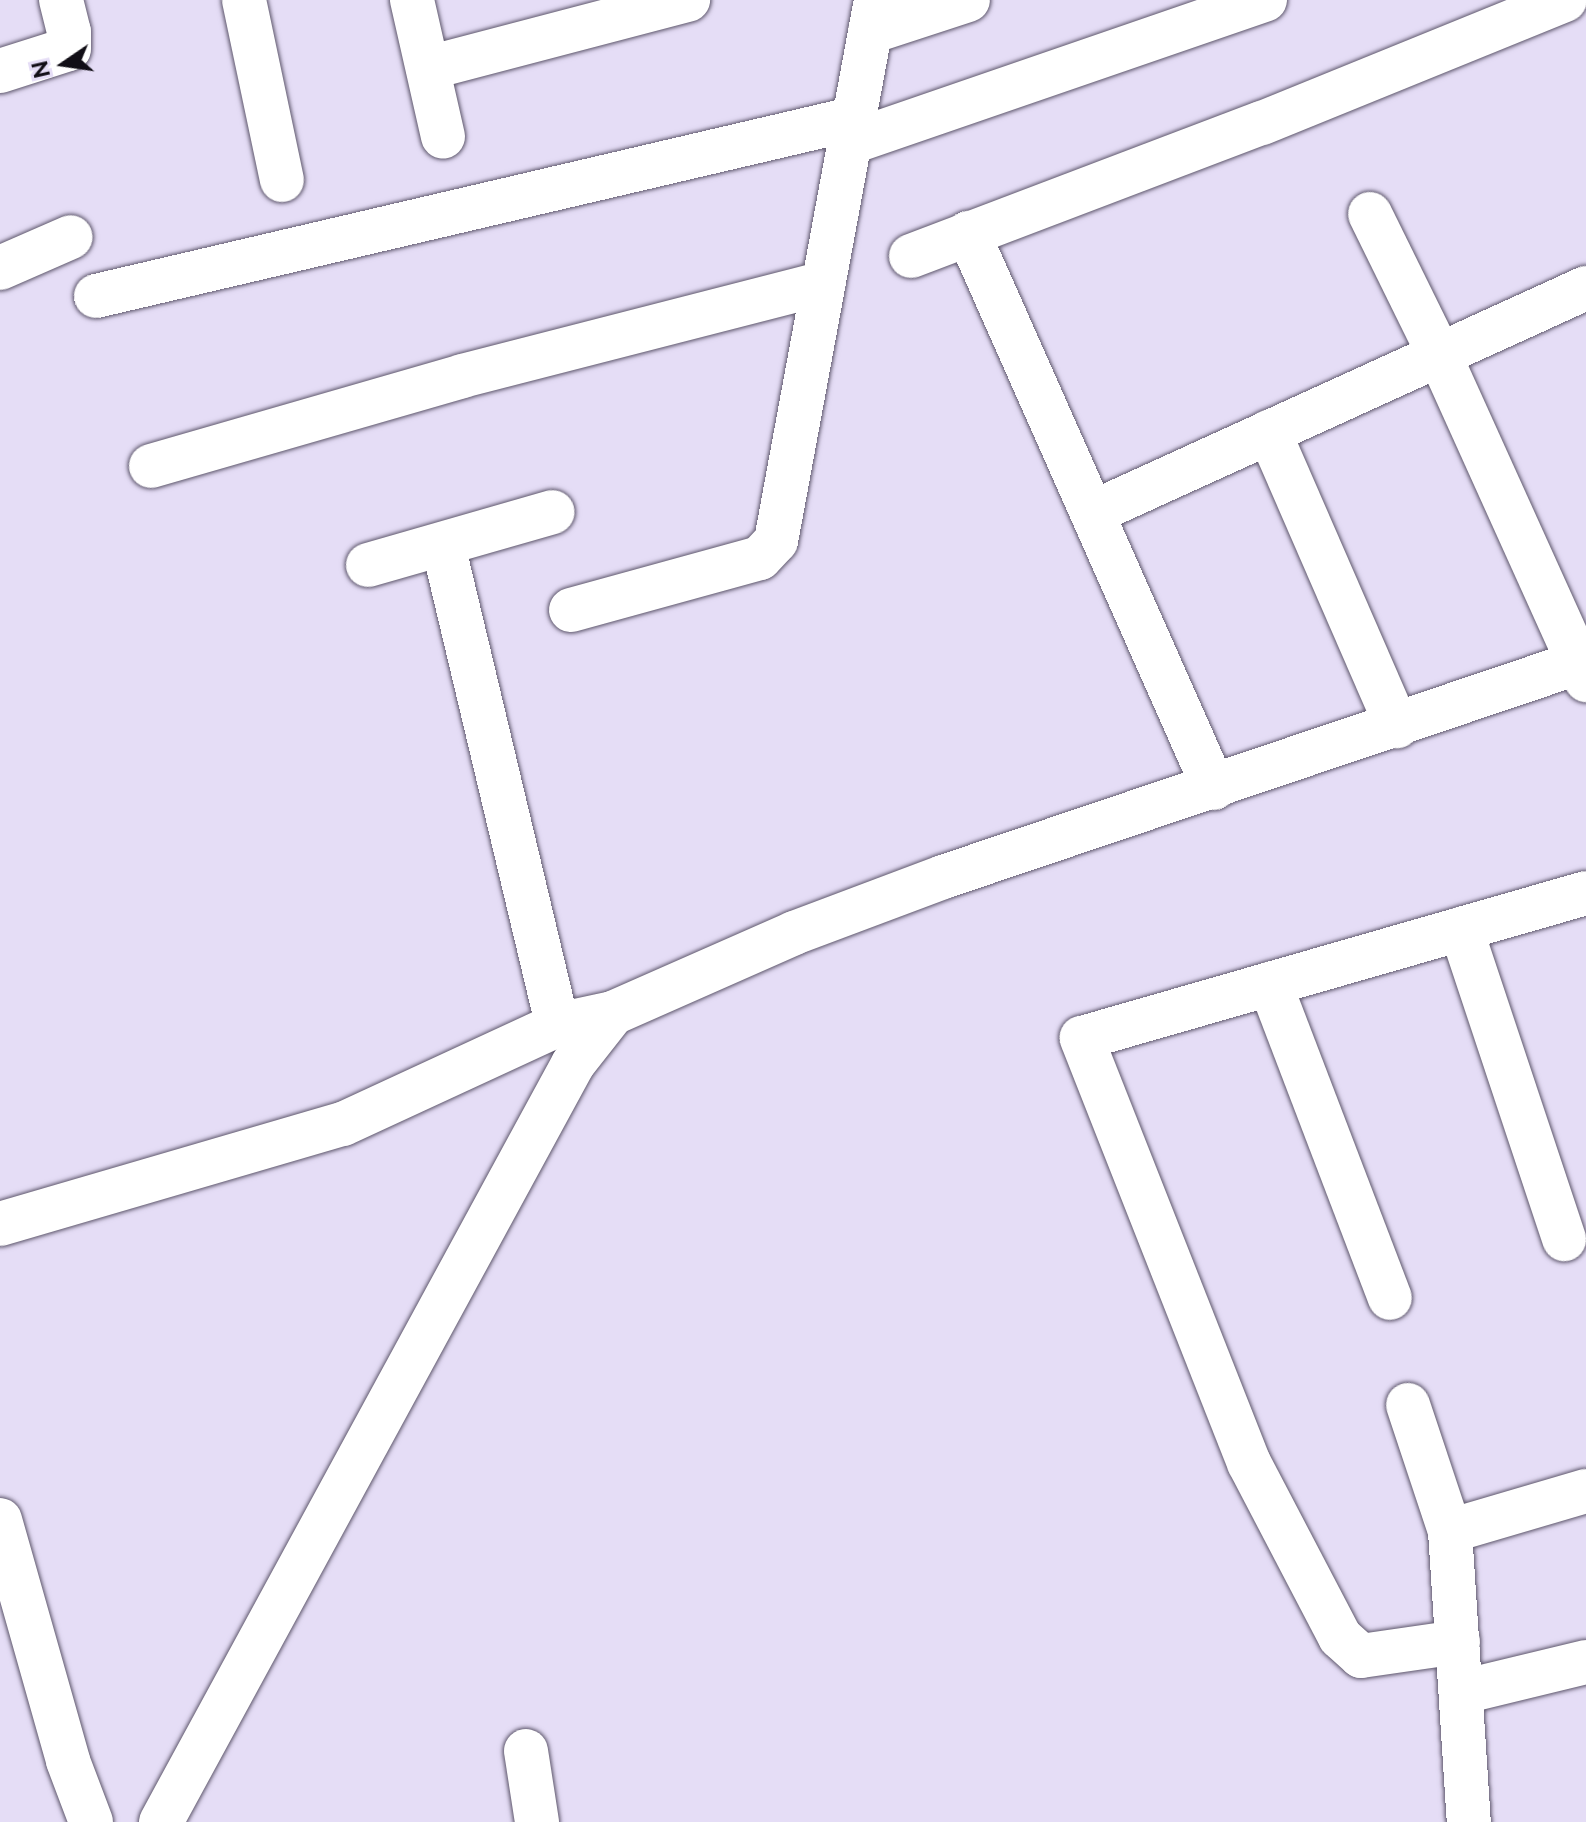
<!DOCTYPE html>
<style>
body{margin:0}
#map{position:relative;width:1586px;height:1822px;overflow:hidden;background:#e5ddf6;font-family:Raleway,sans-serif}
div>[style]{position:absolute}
.roads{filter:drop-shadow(0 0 2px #5e576c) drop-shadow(0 0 2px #5e576c)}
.minor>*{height:44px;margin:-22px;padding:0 22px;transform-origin:22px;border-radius:22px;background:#fff}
span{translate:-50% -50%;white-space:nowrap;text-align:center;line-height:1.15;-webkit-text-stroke:7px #e5ddf6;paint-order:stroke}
.north{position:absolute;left:24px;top:24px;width:80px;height:80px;-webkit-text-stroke:6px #e5ddf6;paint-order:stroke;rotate:257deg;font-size:22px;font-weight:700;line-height:32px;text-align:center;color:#110e16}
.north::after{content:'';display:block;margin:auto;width:28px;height:36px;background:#110e16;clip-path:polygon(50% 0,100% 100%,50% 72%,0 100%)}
</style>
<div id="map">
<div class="roads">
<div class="minor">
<i style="left:244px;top:0;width:184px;rotate:78.1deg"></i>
<i style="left:412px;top:0;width:140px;rotate:77.2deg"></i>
<i style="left:870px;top:32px;width:103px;rotate:-18.1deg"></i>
<i style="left:428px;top:68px;width:269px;rotate:-14.7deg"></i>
<i style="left:0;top:71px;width:72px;rotate:-17.7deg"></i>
<i style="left:69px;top:49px;width:17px;rotate:-90deg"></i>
<i style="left:69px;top:32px;width:33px;rotate:-104deg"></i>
<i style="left:849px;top:143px;width:440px;rotate:-19deg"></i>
<i style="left:1370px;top:214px;width:156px;rotate:63.8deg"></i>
<i style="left:1439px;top:354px;width:358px;rotate:65.7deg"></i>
<i style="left:968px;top:233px;width:607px;rotate:66.1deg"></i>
<i style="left:911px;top:256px;width:375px;rotate:-20.8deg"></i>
<i style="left:1262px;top:123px;width:327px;rotate:-22.1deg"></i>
<i style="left:0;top:268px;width:77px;rotate:-23.6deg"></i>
<i style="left:96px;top:296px;width:776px;rotate:-13.18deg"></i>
<i style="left:1269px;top:432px;width:321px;rotate:66.5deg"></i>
<i style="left:151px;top:466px;width:324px;rotate:-16.1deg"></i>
<i style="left:462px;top:376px;width:373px;rotate:-14.4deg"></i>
<i style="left:1092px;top:513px;width:543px;rotate:-24.49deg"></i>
<i style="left:443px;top:545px;width:493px;rotate:76.6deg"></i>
<i style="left:368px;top:565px;width:192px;rotate:-16deg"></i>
<i style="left:571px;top:610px;width:196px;rotate:-15.4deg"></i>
<i style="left:760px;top:558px;width:23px;rotate:-47deg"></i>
<i style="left:776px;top:541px;width:550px;rotate:-79.53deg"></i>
<i style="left:1461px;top:929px;width:327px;rotate:71.6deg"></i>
<i style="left:1270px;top:984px;width:336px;rotate:69.1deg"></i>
<i style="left:0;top:1224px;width:357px;rotate:-16.3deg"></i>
<i style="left:343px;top:1124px;width:236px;rotate:-24.8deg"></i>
<i style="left:557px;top:1025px;width:57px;rotate:-12.1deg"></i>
<i style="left:1408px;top:1405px;width:133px;rotate:71.6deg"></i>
<i style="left:1450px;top:1531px;width:292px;rotate:86.3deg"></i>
<i style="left:0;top:1520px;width:250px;rotate:74.2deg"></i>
<i style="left:68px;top:1761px;width:65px;rotate:69.3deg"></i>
<i style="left:1450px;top:1531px;width:142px;rotate:-16.4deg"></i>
<i style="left:1458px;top:1642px;width:98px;rotate:171.8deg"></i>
<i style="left:1361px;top:1656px;width:28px;rotate:-138deg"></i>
<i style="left:1340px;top:1637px;width:196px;rotate:-117.6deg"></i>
<i style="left:1249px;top:1463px;width:457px;rotate:-111.5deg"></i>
<i style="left:1082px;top:1038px;width:524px;rotate:-16.05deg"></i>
<i style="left:1462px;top:1692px;width:128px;rotate:-13.6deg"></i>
<i style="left:526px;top:1751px;width:72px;rotate:81.2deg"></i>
<i style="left:161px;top:1822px;width:863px;rotate:-61.47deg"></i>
<i style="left:573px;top:1064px;width:65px;rotate:-51.9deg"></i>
<i style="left:613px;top:1013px;width:198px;rotate:-23.8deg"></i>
<i style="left:794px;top:933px;width:159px;rotate:-20.6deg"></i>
<i style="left:943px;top:877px;width:679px;rotate:-18.65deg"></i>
</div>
</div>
<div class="north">N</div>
</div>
